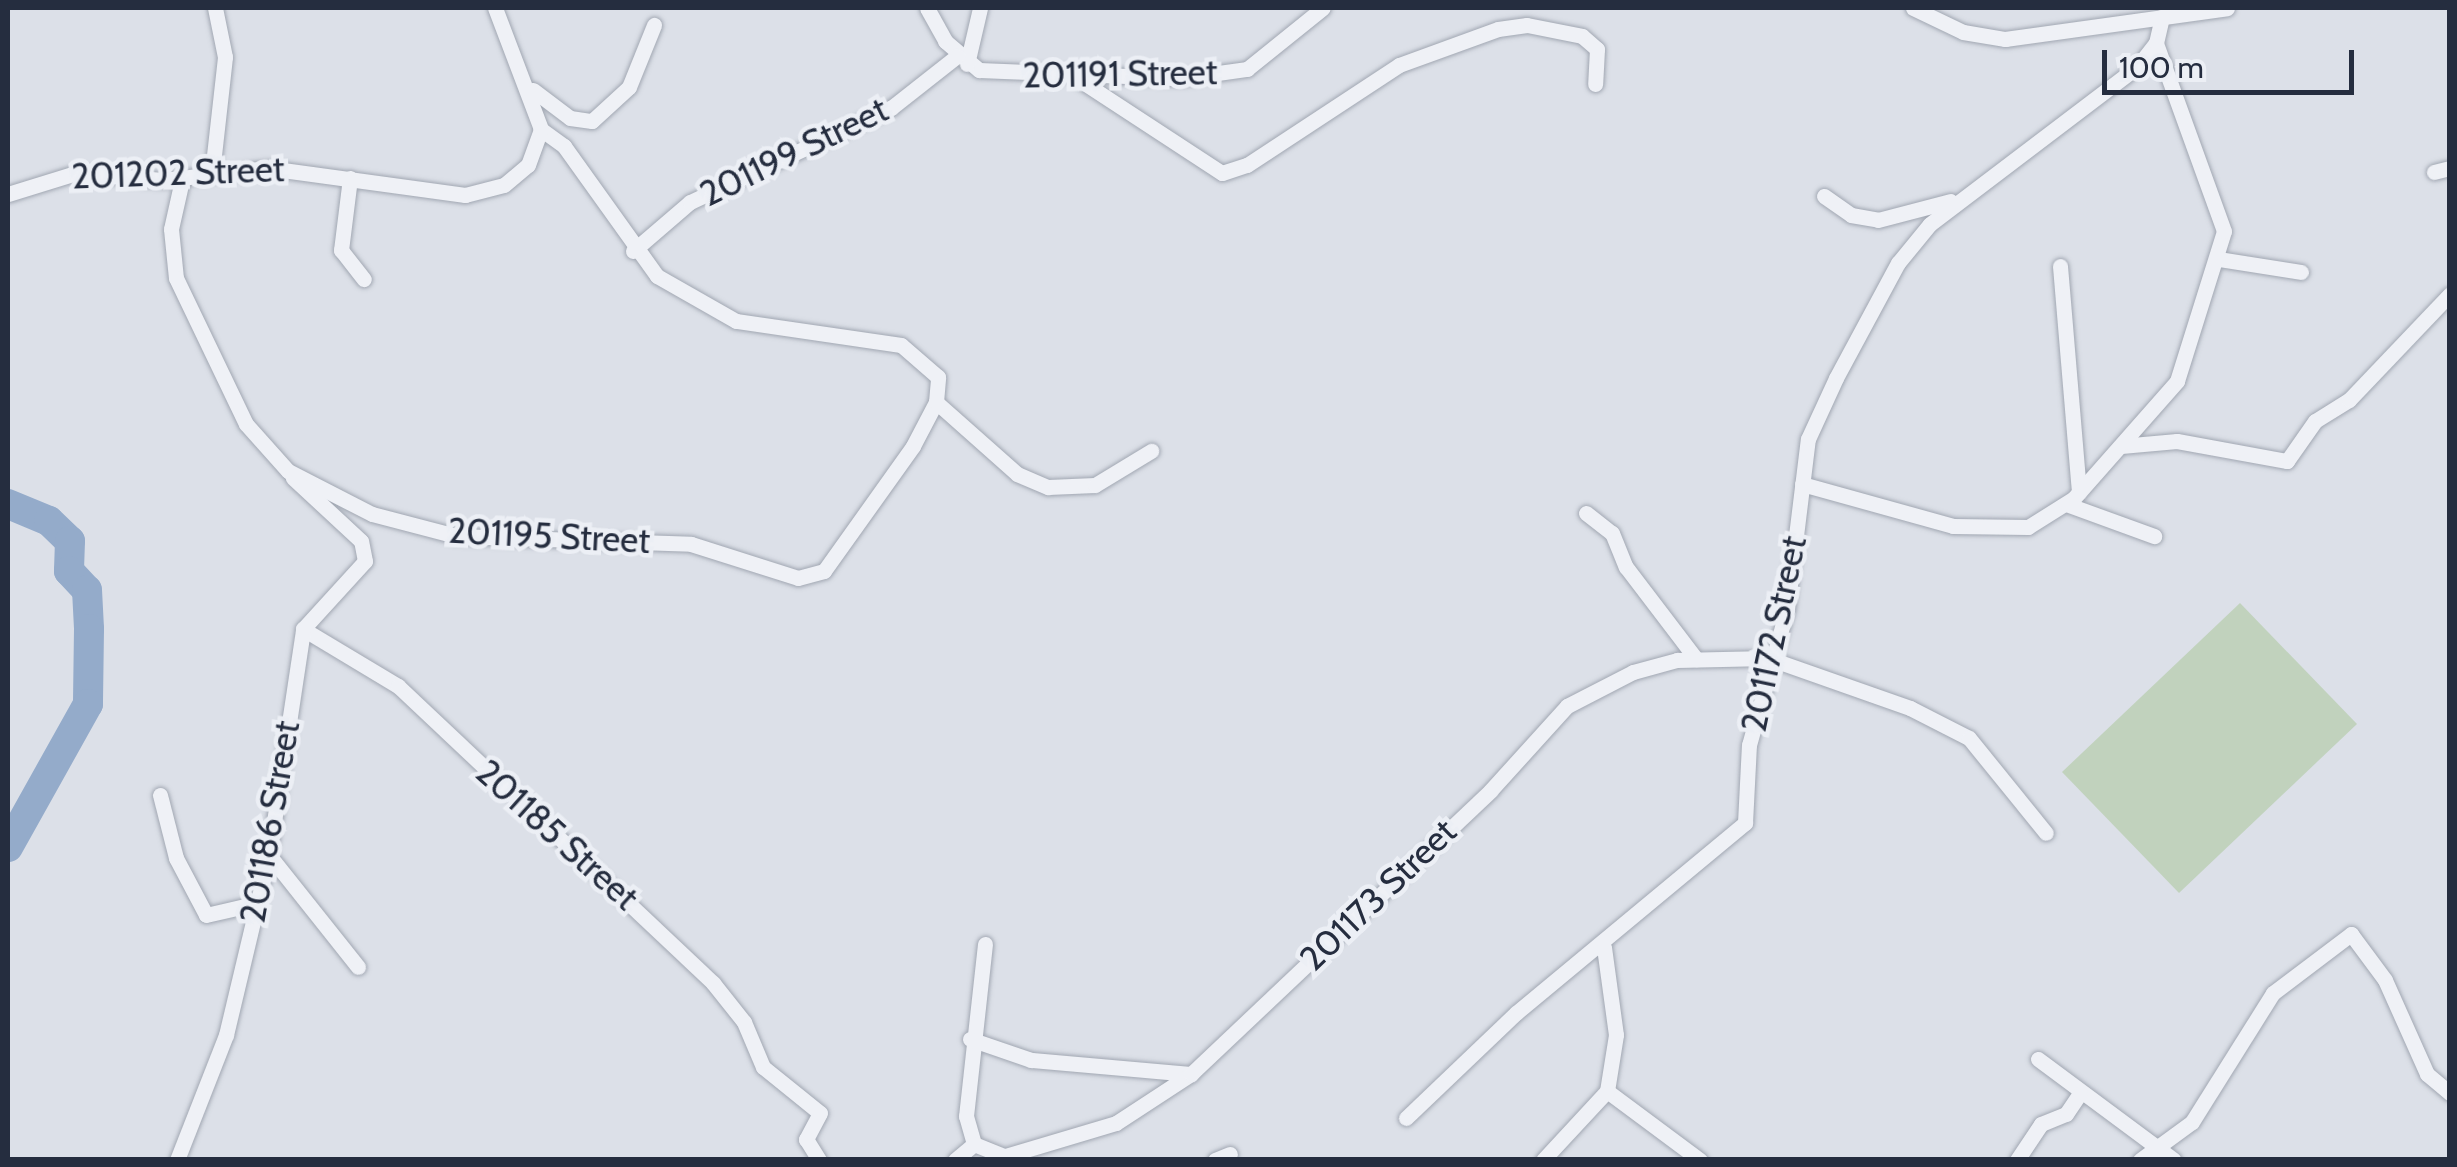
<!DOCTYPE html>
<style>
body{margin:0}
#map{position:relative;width:2457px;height:1167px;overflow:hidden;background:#dce0e8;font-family:Cabin,sans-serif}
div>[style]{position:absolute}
.green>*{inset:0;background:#c1d2bd}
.river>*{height:30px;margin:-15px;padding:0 15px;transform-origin:15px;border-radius:15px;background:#94abca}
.roads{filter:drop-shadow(0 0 2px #a1a7b2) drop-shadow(0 0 2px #a1a7b2)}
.street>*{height:15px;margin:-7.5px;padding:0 7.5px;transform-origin:7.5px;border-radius:7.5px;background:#eff1f6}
span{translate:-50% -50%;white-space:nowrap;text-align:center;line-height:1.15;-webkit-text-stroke:9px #eceff5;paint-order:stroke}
.street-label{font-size:35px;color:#252d3f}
.frame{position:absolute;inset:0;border:10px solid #252d3f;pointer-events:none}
.scale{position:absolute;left:2102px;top:50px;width:252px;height:45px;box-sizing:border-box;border:5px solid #252d3f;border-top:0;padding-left:12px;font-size:30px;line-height:35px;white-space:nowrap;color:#252d3f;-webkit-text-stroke:8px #eceff5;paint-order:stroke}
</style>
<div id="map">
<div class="green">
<i style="clip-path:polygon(2240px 603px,2357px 724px,2179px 893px,2062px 772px)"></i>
</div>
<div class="river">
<i style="left:8px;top:504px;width:44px;rotate:22.5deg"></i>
<i style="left:49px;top:521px;width:29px;rotate:44deg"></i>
<i style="left:70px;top:541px;width:30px;rotate:92deg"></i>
<i style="left:69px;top:571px;width:26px;rotate:47deg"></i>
<i style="left:87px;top:590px;width:39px;rotate:87deg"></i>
<i style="left:89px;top:629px;width:75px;rotate:90.8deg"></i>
<i style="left:88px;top:704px;width:164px;rotate:119.2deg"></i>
</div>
<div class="roads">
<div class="street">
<i style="left:927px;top:8px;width:38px;rotate:61deg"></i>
<i style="left:945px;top:41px;width:45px;rotate:40.5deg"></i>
<i style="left:979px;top:70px;width:203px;rotate:2.3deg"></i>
<i style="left:1182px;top:78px;width:66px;rotate:-7.9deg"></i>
<i style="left:1247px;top:69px;width:97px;rotate:-38.8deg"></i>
<i style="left:1913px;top:8px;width:55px;rotate:25.6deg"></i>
<i style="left:1963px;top:32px;width:43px;rotate:9.5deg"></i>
<i style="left:2005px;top:39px;width:224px;rotate:-7.9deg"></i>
<i style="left:967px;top:64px;width:57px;rotate:-76.9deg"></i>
<i style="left:1072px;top:75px;width:179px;rotate:33.2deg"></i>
<i style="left:1222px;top:173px;width:26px;rotate:-18deg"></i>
<i style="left:1247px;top:165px;width:182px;rotate:-33.3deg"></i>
<i style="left:1399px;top:65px;width:105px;rotate:-20deg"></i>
<i style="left:1498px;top:29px;width:29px;rotate:-8deg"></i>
<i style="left:1527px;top:25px;width:56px;rotate:11.3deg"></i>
<i style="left:1582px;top:36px;width:20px;rotate:41deg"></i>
<i style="left:1597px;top:49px;width:35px;rotate:93deg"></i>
<i style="left:533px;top:90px;width:46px;rotate:37.1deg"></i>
<i style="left:570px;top:118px;width:22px;rotate:8deg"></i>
<i style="left:592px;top:121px;width:50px;rotate:-42.6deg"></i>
<i style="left:629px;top:87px;width:67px;rotate:-68deg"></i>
<i style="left:2434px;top:172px;width:16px;rotate:-14deg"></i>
<i style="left:212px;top:173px;width:117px;rotate:-83.6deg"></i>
<i style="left:225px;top:57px;width:50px;rotate:-101.5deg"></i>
<i style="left:350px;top:178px;width:73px;rotate:97.1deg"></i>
<i style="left:341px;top:250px;width:37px;rotate:52deg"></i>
<i style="left:182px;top:180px;width:50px;rotate:102.7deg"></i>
<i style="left:171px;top:229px;width:49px;rotate:84.2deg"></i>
<i style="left:176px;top:278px;width:162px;rotate:64.4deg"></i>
<i style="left:246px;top:424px;width:63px;rotate:48.2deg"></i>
<i style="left:288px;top:471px;width:94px;rotate:27.1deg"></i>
<i style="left:372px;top:514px;width:87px;rotate:14.7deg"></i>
<i style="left:456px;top:536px;width:235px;rotate:1.9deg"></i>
<i style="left:691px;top:544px;width:112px;rotate:17.6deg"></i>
<i style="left:798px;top:578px;width:27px;rotate:-15deg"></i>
<i style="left:824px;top:571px;width:153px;rotate:-54.5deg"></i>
<i style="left:913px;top:446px;width:50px;rotate:-62.4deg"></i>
<i style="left:936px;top:402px;width:25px;rotate:-85deg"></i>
<i style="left:938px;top:377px;width:49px;rotate:-139.1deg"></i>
<i style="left:901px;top:345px;width:167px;rotate:-171.7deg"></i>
<i style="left:736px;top:321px;width:91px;rotate:-150.3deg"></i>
<i style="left:657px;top:276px;width:160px;rotate:-125.6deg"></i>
<i style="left:564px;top:146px;width:29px;rotate:-144deg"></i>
<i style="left:8px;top:194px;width:71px;rotate:-17.2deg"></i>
<i style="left:76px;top:173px;width:87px;rotate:4.6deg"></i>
<i style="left:163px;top:180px;width:106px;rotate:-6.5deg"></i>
<i style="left:268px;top:168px;width:199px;rotate:7.8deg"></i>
<i style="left:465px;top:195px;width:40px;rotate:-14.4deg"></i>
<i style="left:504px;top:185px;width:31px;rotate:-40deg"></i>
<i style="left:528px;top:165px;width:38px;rotate:-70deg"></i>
<i style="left:541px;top:129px;width:129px;rotate:-110.8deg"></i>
<i style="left:1824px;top:196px;width:33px;rotate:35deg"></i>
<i style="left:1851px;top:215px;width:27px;rotate:10deg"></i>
<i style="left:1878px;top:220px;width:75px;rotate:-14.6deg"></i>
<i style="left:633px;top:251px;width:75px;rotate:-40.7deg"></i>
<i style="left:690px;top:202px;width:222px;rotate:-25.1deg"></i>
<i style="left:891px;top:108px;width:84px;rotate:-38.2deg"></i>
<i style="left:2219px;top:259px;width:83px;rotate:9deg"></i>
<i style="left:2060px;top:266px;width:227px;rotate:85.2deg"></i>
<i style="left:936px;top:402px;width:108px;rotate:41.6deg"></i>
<i style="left:1017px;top:474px;width:34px;rotate:23deg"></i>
<i style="left:1048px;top:487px;width:47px;rotate:-2.4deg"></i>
<i style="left:1095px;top:485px;width:66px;rotate:-31.3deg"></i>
<i style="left:2121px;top:446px;width:56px;rotate:-5.1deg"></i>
<i style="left:2177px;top:441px;width:112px;rotate:10.3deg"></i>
<i style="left:2287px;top:461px;width:49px;rotate:-55deg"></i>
<i style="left:2315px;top:421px;width:40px;rotate:-32deg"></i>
<i style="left:2349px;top:400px;width:146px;rotate:-46.4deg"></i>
<i style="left:1802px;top:484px;width:157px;rotate:15.5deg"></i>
<i style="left:1953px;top:526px;width:75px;rotate:0.8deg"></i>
<i style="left:2028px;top:527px;width:54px;rotate:-32.2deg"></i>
<i style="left:2074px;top:498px;width:156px;rotate:-48.6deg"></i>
<i style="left:2177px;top:381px;width:157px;rotate:-72.6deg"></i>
<i style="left:2224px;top:231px;width:200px;rotate:-109.9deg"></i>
<i style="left:2066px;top:504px;width:94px;rotate:20deg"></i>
<i style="left:1586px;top:513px;width:33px;rotate:38deg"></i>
<i style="left:1612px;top:533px;width:37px;rotate:68deg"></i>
<i style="left:1626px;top:567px;width:116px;rotate:52.7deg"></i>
<i style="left:303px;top:629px;width:111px;rotate:31deg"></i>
<i style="left:398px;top:686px;width:433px;rotate:43.3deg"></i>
<i style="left:713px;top:983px;width:50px;rotate:51.5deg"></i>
<i style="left:744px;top:1022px;width:49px;rotate:67.1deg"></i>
<i style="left:763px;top:1067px;width:73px;rotate:38.9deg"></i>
<i style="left:820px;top:1113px;width:30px;rotate:118deg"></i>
<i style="left:806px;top:1139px;width:25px;rotate:58deg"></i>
<i style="left:160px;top:795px;width:65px;rotate:75.7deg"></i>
<i style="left:176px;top:858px;width:64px;rotate:62.2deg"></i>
<i style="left:206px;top:915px;width:53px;rotate:-13deg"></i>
<i style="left:269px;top:855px;width:143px;rotate:51.5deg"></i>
<i style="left:985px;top:944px;width:173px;rotate:96.3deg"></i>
<i style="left:966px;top:1116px;width:29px;rotate:74deg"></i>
<i style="left:974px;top:1144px;width:32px;rotate:22deg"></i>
<i style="left:970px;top:1039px;width:65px;rotate:19deg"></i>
<i style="left:1031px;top:1060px;width:161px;rotate:5deg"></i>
<i style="left:2038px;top:1059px;width:169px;rotate:36.6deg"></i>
<i style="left:1607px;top:1091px;width:116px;rotate:36.6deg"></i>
<i style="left:1406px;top:1118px;width:152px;rotate:-43.7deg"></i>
<i style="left:1516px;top:1013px;width:298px;rotate:-39.7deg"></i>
<i style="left:1745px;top:823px;width:78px;rotate:-87.1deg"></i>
<i style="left:1749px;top:745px;width:141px;rotate:-74.4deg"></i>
<i style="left:1787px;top:609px;width:171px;rotate:-83deg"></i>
<i style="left:1808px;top:439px;width:67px;rotate:-65.3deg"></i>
<i style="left:1836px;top:378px;width:131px;rotate:-61.7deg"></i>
<i style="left:1898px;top:263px;width:50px;rotate:-50.6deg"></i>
<i style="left:1930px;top:224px;width:260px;rotate:-37.2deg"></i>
<i style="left:2137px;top:67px;width:31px;rotate:-52deg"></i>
<i style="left:2156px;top:43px;width:27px;rotate:-77deg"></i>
<i style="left:177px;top:1160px;width:134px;rotate:-68.6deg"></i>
<i style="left:226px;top:1035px;width:185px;rotate:-76.6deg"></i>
<i style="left:269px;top:855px;width:229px;rotate:-81.4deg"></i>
<i style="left:303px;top:629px;width:92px;rotate:-47.6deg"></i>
<i style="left:365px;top:561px;width:20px;rotate:-101deg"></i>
<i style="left:361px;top:541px;width:93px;rotate:-137.2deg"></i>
<i style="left:955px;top:1160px;width:25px;rotate:-40deg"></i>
<i style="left:992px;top:1160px;width:129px;rotate:-16.6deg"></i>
<i style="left:1116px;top:1123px;width:90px;rotate:-33.2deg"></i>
<i style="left:1191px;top:1074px;width:412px;rotate:-43.4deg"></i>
<i style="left:1490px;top:791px;width:115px;rotate:-47.8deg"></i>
<i style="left:1567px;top:706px;width:74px;rotate:-27.3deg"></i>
<i style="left:1633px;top:672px;width:46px;rotate:-15.3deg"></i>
<i style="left:1677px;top:660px;width:91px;rotate:-1.3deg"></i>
<i style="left:1768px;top:658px;width:151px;rotate:19.4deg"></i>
<i style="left:1910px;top:708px;width:66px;rotate:27deg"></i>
<i style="left:1969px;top:738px;width:122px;rotate:51deg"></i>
<i style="left:1215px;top:1160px;width:16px;rotate:-22deg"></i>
<i style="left:1543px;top:1160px;width:94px;rotate:-47.2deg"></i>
<i style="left:1607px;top:1091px;width:57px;rotate:-80.9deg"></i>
<i style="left:1616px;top:1035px;width:89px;rotate:-97.8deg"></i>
<i style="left:2017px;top:1160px;width:43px;rotate:-56.3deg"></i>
<i style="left:2041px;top:1124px;width:27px;rotate:-22deg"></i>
<i style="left:2066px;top:1114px;width:25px;rotate:-56deg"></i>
<i style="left:2140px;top:1160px;width:64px;rotate:-36.2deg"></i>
<i style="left:2192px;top:1122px;width:152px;rotate:-57.9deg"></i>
<i style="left:2273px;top:993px;width:98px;rotate:-37.1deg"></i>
<i style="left:2351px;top:934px;width:57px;rotate:53.5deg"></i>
<i style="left:2385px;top:980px;width:103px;rotate:65.9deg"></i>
<i style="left:2427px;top:1074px;width:30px;rotate:40deg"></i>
</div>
</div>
<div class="street-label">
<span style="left:1120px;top:74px;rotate:-1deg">201191 Street</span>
<span style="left:794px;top:152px;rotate:-26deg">201199 Street</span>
<span style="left:178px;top:173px;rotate:-2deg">201202 Street</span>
<span style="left:549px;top:536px;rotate:3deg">201195 Street</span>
<span style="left:1774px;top:634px;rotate:-78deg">201172 Street</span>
<span style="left:270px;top:822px;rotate:-80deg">201186 Street</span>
<span style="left:557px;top:835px;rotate:42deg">201185 Street</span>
<span style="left:1378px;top:895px;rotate:-44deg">201173 Street</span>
</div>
<div class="frame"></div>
<div class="scale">100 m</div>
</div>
